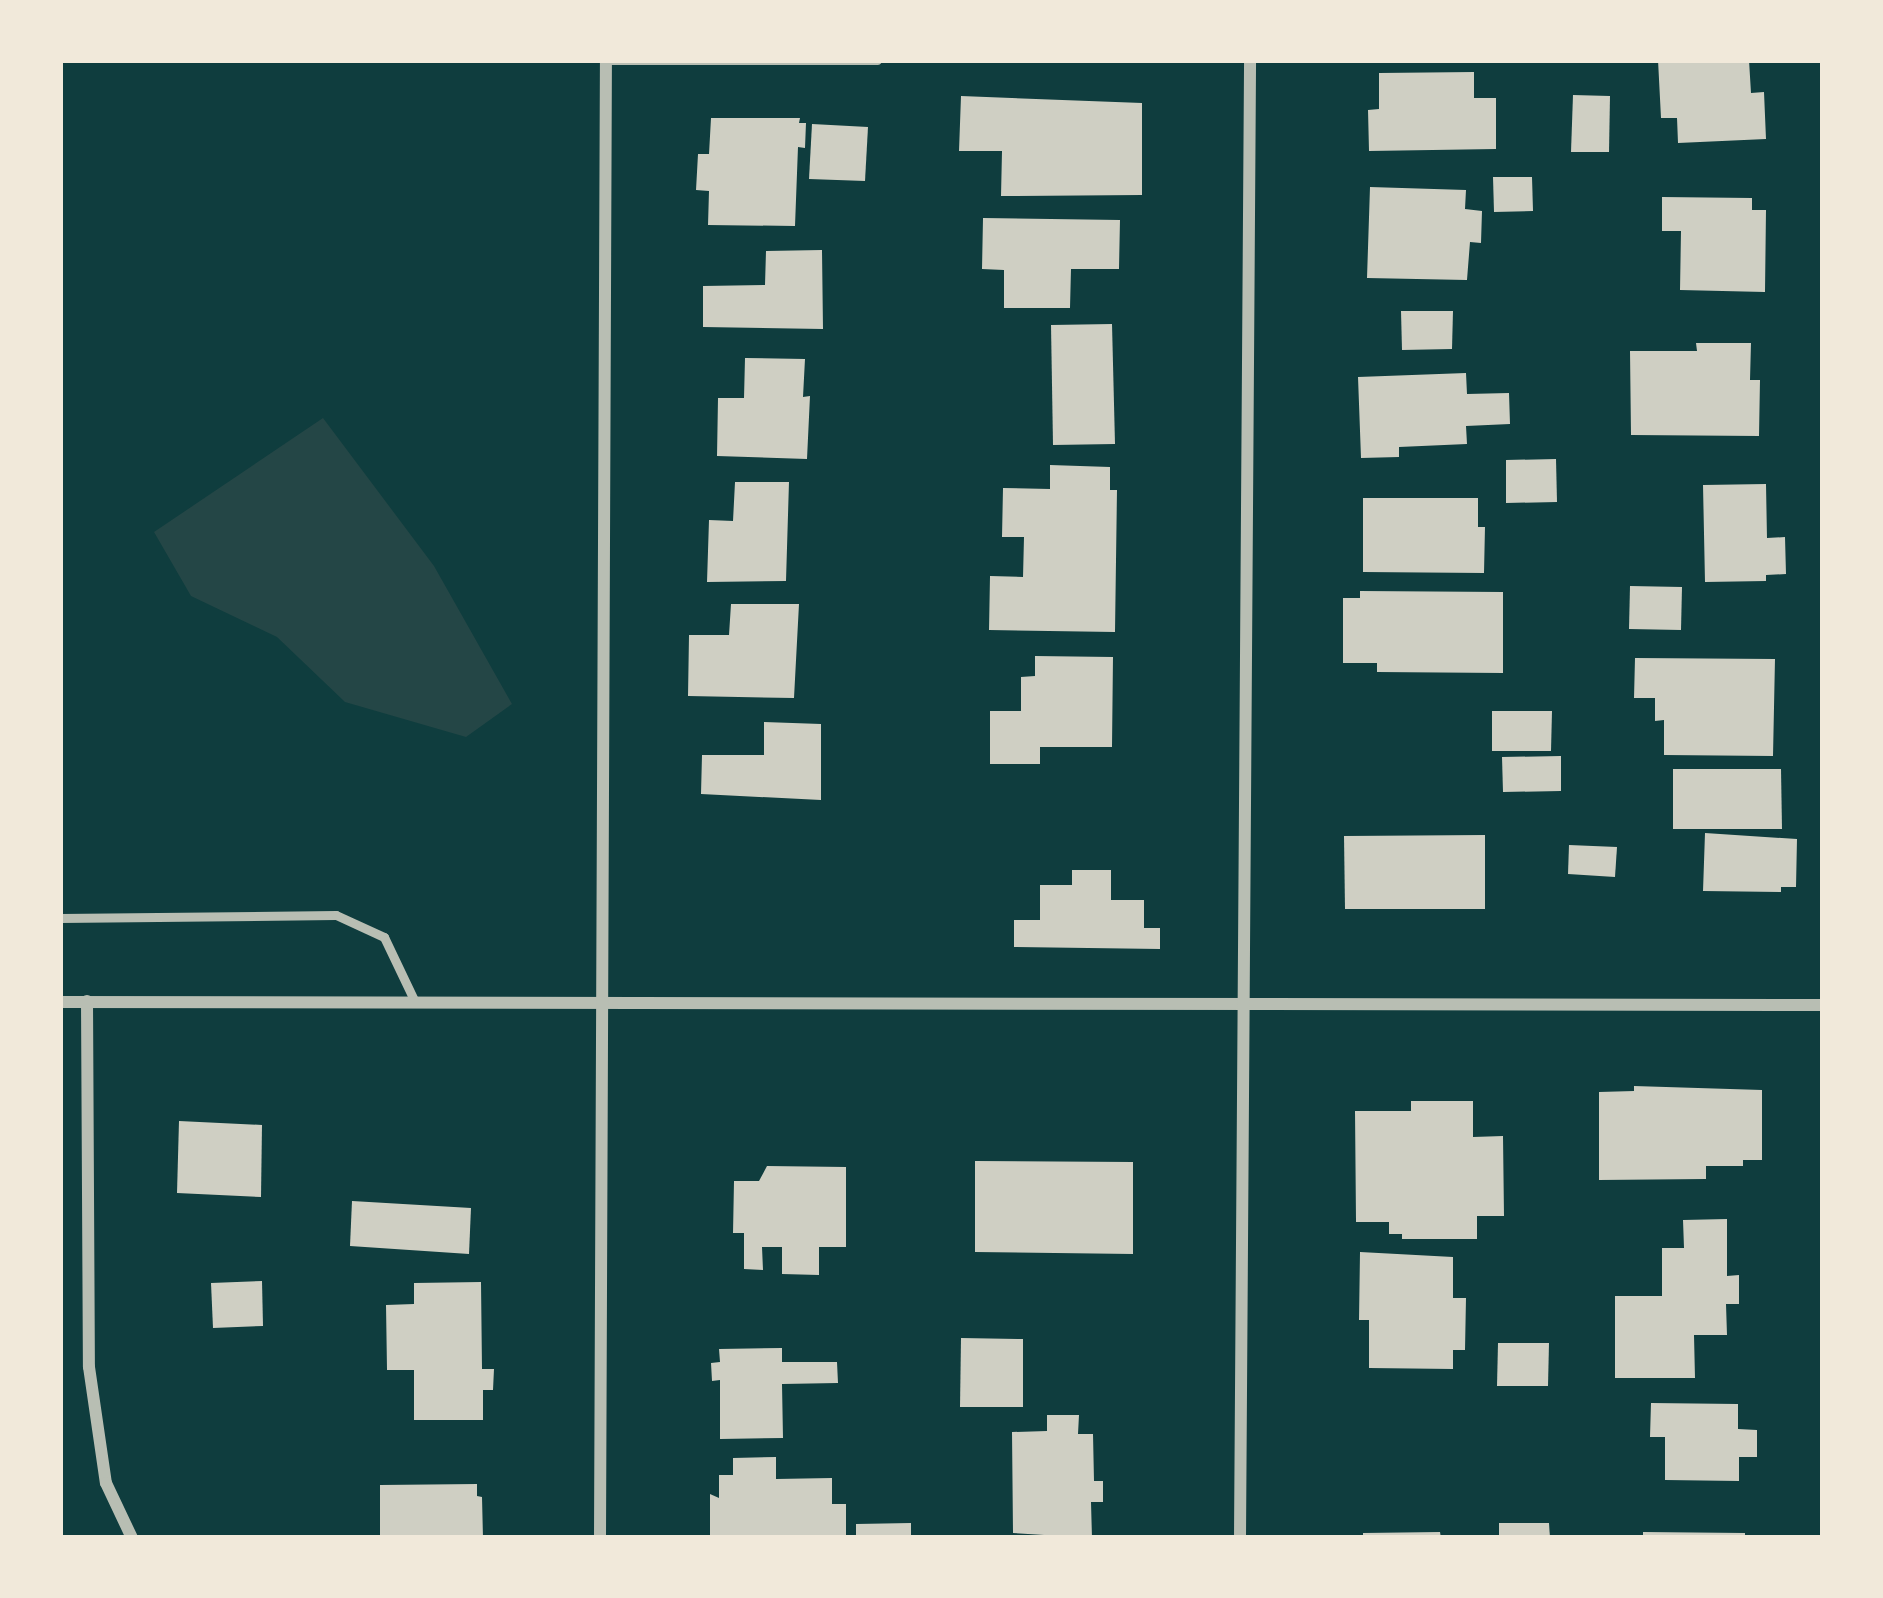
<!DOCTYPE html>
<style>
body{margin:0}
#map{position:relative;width:1883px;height:1598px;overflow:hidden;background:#0f3d3e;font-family:"Open Sans",sans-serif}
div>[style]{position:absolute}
.green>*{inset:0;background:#244646}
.building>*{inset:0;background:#cfcfc3}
.service>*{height:9px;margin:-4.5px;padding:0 4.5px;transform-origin:4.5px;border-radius:4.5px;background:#b8beb3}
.minor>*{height:12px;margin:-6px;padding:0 6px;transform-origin:6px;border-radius:6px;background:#b8beb3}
span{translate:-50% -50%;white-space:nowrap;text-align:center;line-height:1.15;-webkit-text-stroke:9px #f1e9da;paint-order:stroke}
.frame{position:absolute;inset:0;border:63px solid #f1e9da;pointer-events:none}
</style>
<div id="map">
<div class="green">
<i style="clip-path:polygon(323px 418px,434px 566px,512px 704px,466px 737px,345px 702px,277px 637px,191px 596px,154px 532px)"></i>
</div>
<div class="building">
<i style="clip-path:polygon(1658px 60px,1749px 60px,1751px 93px,1764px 92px,1766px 139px,1678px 143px,1677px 118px,1661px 118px)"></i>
<i style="clip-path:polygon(1474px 72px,1474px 98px,1496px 98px,1496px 149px,1369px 151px,1368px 110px,1379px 109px,1379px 73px)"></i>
<i style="clip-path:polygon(1573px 95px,1610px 96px,1609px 152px,1571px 152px)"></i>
<i style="clip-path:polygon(961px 96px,1142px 103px,1142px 195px,1001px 196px,1002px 151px,959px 151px)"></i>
<i style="clip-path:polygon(711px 118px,800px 118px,799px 123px,806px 123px,805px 148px,798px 147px,795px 226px,708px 225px,709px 191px,696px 190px,698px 154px,709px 154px)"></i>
<i style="clip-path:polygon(812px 124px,868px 127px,865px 181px,809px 179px)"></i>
<i style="clip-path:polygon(1493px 177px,1532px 177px,1533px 211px,1494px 212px)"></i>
<i style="clip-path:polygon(1370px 187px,1466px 190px,1465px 209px,1482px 211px,1481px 243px,1470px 242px,1467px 280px,1367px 278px)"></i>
<i style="clip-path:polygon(1662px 197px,1752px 198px,1752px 210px,1766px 210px,1765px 292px,1680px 290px,1681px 231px,1662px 231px)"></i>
<i style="clip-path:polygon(983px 218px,1120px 220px,1119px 269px,1071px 269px,1070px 308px,1004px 308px,1004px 270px,982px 269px)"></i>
<i style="clip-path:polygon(822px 250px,823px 329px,703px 327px,703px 286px,765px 285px,766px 251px)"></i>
<i style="clip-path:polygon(1401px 311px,1453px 311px,1452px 349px,1402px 350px)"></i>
<i style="clip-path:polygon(1112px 324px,1115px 444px,1053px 445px,1051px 325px)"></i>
<i style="clip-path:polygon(1696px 343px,1751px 343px,1750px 380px,1760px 380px,1759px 436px,1631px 435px,1630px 351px,1697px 351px)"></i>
<i style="clip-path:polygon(745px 358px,805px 359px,803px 397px,810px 396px,807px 459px,717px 456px,718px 398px,744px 398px)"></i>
<i style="clip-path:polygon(1466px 373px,1467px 394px,1509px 393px,1510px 424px,1466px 426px,1467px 444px,1399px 447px,1399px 457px,1361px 458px,1358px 377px)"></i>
<i style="clip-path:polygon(1556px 459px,1557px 502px,1506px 503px,1506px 460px)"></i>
<i style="clip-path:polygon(1050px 465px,1110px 467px,1110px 490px,1117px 490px,1115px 632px,989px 630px,990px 576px,1023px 577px,1024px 537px,1002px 537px,1003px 488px,1050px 489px)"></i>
<i style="clip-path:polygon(735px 482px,789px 482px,786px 581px,707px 582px,709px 520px,733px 521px)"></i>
<i style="clip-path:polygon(1766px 484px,1767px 538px,1785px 537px,1786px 574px,1766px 575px,1766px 581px,1705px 582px,1703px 485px)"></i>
<i style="clip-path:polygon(1363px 498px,1478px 498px,1478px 527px,1485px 527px,1484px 573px,1363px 572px)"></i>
<i style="clip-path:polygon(1630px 586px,1682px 587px,1681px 630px,1629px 629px)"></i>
<i style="clip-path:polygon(1360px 591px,1503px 592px,1503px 673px,1377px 672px,1377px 663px,1343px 663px,1343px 598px,1360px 598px)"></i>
<i style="clip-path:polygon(731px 604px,799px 604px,794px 698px,688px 696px,689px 635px,729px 635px)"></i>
<i style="clip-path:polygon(1035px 656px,1113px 657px,1112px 747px,1040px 747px,1040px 764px,990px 764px,990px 711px,1021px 711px,1021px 677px,1035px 676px)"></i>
<i style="clip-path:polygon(1635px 658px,1775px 659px,1773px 756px,1664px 755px,1664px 720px,1655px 721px,1655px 698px,1634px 698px)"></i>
<i style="clip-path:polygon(1492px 711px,1552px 711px,1551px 751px,1492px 751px)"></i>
<i style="clip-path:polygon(764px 722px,821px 724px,821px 800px,701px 794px,702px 755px,764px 755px)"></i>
<i style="clip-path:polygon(1561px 756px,1561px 791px,1503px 792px,1502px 757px)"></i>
<i style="clip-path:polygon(1673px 769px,1781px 769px,1782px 829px,1673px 829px)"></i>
<i style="clip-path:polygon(1705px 833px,1797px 839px,1796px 887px,1781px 887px,1781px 892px,1703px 891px)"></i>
<i style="clip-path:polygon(1485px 835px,1485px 909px,1345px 909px,1344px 836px)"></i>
<i style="clip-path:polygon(1569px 845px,1617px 847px,1615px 877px,1568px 874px)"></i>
<i style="clip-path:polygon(1072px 870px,1111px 870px,1111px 900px,1144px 900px,1144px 928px,1160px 928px,1160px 949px,1014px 947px,1014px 920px,1040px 920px,1040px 885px,1072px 885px)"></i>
<i style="clip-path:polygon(1634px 1086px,1762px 1090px,1762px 1160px,1743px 1160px,1743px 1166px,1706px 1166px,1706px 1179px,1599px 1180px,1599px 1092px,1634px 1091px)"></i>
<i style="clip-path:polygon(1411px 1101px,1473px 1101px,1473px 1137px,1503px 1136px,1504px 1216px,1477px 1216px,1477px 1239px,1402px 1239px,1402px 1234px,1389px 1234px,1389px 1222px,1356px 1222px,1355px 1111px,1411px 1111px)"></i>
<i style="clip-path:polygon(179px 1121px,262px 1125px,261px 1197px,177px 1193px)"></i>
<i style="clip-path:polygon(975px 1161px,1133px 1162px,1133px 1254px,975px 1252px)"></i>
<i style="clip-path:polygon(767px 1166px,846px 1167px,846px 1247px,819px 1247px,819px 1275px,782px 1274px,782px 1247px,762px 1247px,763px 1270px,744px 1269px,744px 1233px,733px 1233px,734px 1181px,759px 1181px)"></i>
<i style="clip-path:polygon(352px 1201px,471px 1208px,469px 1254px,350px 1246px)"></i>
<i style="clip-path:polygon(1727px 1219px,1727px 1276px,1739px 1275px,1739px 1304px,1726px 1304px,1727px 1335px,1694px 1335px,1695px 1378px,1615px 1378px,1615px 1296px,1662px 1296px,1662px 1248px,1684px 1248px,1683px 1220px)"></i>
<i style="clip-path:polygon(1360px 1252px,1453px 1257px,1453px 1298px,1466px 1298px,1465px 1350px,1453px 1350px,1453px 1369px,1369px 1368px,1369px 1320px,1359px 1320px)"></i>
<i style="clip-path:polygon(262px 1281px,263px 1326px,213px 1328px,211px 1283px)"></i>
<i style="clip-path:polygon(481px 1282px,482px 1369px,494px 1369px,493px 1390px,483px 1390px,483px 1420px,414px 1420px,414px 1370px,387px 1370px,386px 1305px,414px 1304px,414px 1283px)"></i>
<i style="clip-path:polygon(961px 1338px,1023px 1339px,1023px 1407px,960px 1407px)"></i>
<i style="clip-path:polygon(1498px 1343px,1549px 1343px,1548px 1386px,1497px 1386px)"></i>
<i style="clip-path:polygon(782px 1348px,782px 1362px,837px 1362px,838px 1383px,782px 1384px,783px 1438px,720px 1439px,720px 1380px,712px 1381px,711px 1363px,720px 1362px,719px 1349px)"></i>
<i style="clip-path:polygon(1651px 1403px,1738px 1404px,1738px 1429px,1757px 1430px,1757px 1457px,1739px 1457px,1739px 1481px,1665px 1480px,1665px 1437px,1650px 1437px)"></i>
<i style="clip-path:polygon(1047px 1415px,1079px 1415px,1078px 1434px,1093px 1434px,1094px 1481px,1103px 1481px,1103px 1502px,1091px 1502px,1092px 1538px,1013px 1533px,1012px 1432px,1047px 1431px)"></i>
<i style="clip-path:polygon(776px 1457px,776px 1479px,832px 1478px,832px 1504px,846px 1504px,846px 1538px,710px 1538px,710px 1494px,719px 1498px,719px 1475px,733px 1475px,733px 1458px)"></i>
<i style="clip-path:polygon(477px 1484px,477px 1496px,482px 1497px,483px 1538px,380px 1538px,380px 1485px)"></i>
<i style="clip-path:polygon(911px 1523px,911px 1538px,856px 1538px,856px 1524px)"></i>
<i style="clip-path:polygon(1499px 1523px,1549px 1523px,1550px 1538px,1499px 1538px)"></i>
<i style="clip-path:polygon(1440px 1532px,1441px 1538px,1363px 1538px,1363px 1533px)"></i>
<i style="clip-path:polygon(1643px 1532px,1745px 1533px,1745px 1538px,1643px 1538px)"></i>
</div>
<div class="service">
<i style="left:606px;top:60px;width:271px"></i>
<i style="left:60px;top:918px;width:276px;rotate:-0.6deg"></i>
<i style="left:336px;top:915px;width:53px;rotate:24.6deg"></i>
<i style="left:384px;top:937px;width:70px;rotate:64.5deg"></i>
</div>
<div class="minor">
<i style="left:87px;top:1001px;width:366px;rotate:89.7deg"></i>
<i style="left:89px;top:1367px;width:117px;rotate:81.7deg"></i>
<i style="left:106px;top:1483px;width:61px;rotate:64.7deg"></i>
<i style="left:60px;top:1002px;width:1763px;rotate:0.1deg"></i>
<i style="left:600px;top:1538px;width:1478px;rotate:-89.77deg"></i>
<i style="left:1240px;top:1538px;width:1478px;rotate:-89.61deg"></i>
</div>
<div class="frame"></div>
</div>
